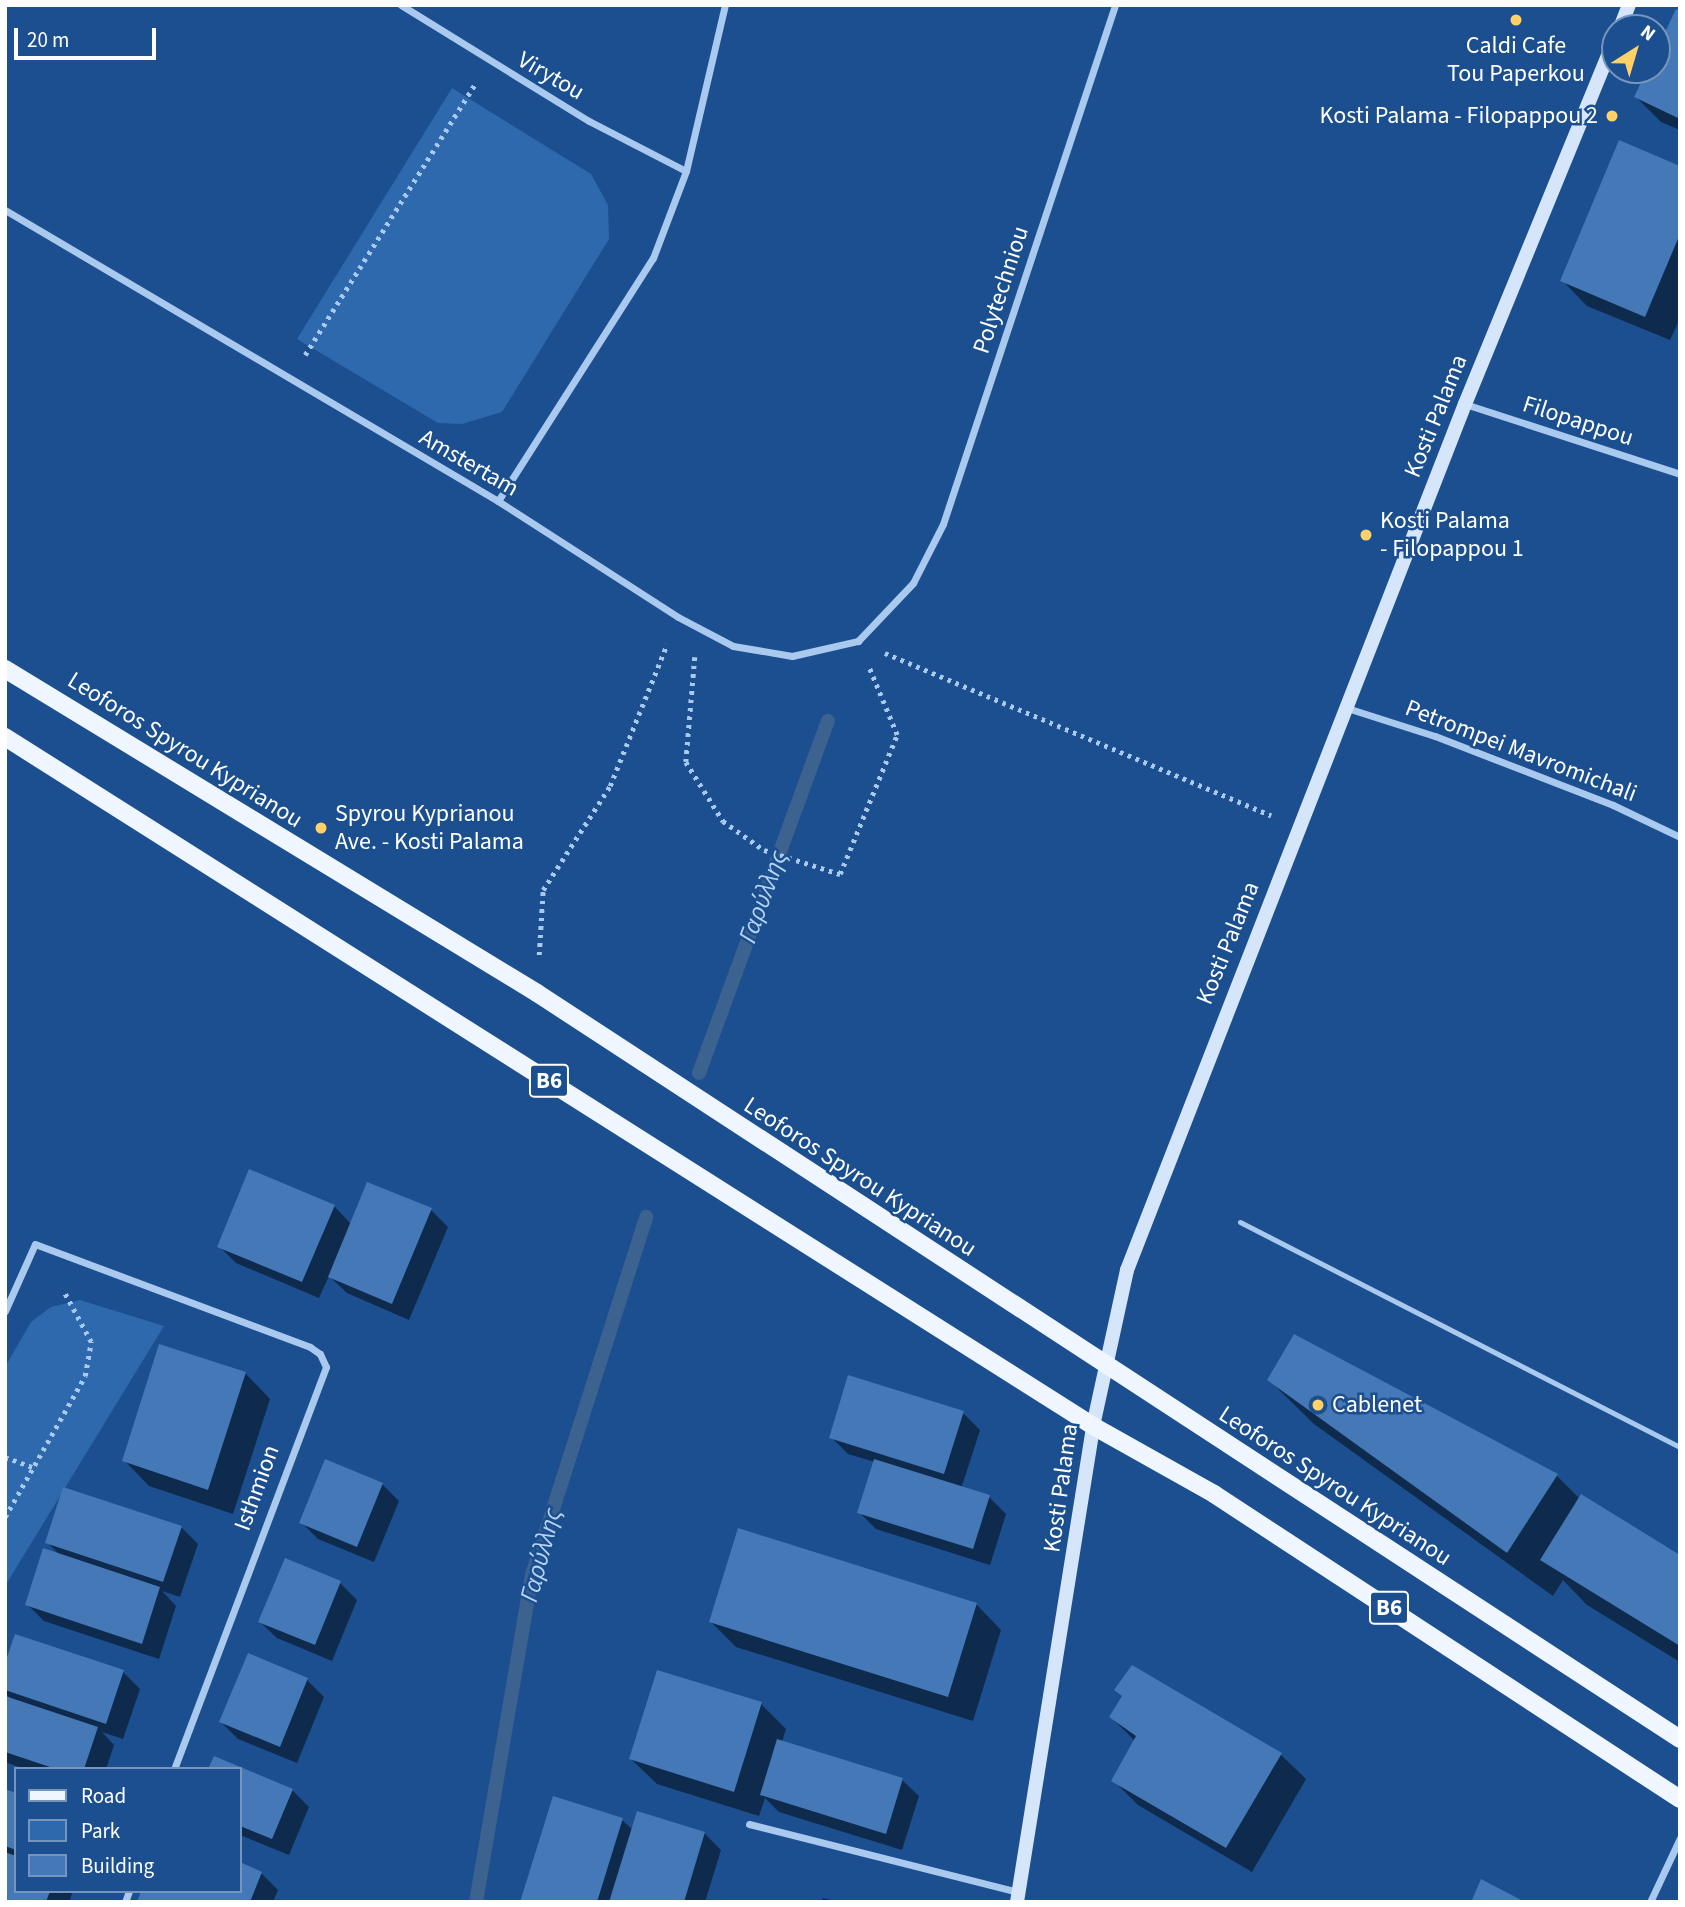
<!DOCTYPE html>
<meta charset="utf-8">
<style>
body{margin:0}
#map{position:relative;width:1685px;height:1907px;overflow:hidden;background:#1b4f8f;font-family:"Source Sans 3",sans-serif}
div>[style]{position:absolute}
.green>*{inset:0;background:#2e69ad}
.shadow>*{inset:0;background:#0007}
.stream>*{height:14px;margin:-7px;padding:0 7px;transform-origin:7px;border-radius:7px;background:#3c6290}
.building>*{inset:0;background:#4478b7}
.path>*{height:4.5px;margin-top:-2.25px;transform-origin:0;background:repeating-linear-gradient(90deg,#a9c9ee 0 3.5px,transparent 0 8.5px)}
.lane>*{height:5px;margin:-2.5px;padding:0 2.5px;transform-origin:2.5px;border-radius:2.5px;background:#a9c9ee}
.street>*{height:7px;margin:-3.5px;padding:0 3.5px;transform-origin:3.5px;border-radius:3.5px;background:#a9c9ee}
.secondary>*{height:14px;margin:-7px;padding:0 7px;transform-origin:7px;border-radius:7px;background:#d6e6fa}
.primary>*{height:18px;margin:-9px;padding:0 9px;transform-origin:9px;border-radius:9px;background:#f0f6ff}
.dots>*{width:19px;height:19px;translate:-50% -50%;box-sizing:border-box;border:4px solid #1b4f8f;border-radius:50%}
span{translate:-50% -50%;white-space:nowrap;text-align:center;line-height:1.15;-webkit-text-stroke:5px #1b4f8f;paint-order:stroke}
.shield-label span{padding:2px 5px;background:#1b4f8f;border:2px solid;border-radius:5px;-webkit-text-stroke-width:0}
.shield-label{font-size:23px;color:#fff;font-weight:700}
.poi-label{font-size:24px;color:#fff}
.right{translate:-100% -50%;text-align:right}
.left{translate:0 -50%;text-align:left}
.street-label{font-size:24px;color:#fff}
.water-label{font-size:26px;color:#b5d3f5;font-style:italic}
.frame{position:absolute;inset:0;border:7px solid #fff;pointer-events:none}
.legend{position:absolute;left:14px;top:1767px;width:228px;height:126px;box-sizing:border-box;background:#1b4f8f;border:2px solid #7695bc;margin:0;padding:9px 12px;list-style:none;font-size:21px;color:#fff}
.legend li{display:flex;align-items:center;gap:14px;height:35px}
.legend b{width:35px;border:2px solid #7695bc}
.north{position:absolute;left:1601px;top:14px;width:70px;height:70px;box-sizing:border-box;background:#1b4f8f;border:2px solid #7695bc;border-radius:50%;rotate:37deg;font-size:19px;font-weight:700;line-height:28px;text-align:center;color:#fff}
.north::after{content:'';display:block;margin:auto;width:24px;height:32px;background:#ffd166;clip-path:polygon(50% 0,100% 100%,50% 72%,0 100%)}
.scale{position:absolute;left:14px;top:28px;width:142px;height:32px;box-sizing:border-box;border:4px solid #fff;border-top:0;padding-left:9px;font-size:21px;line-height:24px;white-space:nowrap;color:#fff;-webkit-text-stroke:5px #1b4f8f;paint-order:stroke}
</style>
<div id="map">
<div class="green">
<i style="clip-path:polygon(452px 88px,591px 174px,608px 205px,609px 239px,502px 412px,462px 424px,438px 423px,297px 339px)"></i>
<i style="clip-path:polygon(80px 1300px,164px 1326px,5px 1586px,5px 1367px,31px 1322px,51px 1307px)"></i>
</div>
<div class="shadow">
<i style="clip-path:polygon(1680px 13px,1680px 130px,1661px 122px,1636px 97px,1649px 70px,1657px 70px,1657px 53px)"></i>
<i style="clip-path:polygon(1680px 168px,1680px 318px,1670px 340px,1587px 306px,1562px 280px)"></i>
<i style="clip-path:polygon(334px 1206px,351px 1224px,431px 1210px,448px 1227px,409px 1320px,347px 1293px,329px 1276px,319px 1298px,236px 1263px,219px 1246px)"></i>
<i style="clip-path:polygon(1295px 1336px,1557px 1476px,1580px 1499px,1680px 1557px,1680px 1662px,1587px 1605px,1563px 1580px,1553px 1596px,1314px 1424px,1269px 1380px)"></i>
<i style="clip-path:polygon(245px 1373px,270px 1399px,233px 1514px,149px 1486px,124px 1460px)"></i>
<i style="clip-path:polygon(963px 1413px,980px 1430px,961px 1489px,989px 1497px,1006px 1514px,990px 1565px,876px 1529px,859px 1512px,875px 1462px,848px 1454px,831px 1437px)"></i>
<i style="clip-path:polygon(382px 1484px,399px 1501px,374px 1562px,318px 1539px,301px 1522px)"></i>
<i style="clip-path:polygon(181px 1527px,198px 1544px,180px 1597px,162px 1591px,176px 1606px,159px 1659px,44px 1621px,27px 1604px,61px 1556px,47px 1542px)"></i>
<i style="clip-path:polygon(340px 1583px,357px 1600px,332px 1661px,277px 1638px,260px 1622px)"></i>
<i style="clip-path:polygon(976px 1604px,1001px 1630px,973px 1721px,736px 1647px,711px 1622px)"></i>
<i style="clip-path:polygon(249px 1656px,307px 1680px,324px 1697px,297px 1763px,238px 1739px,221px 1722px)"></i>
<i style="clip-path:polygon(5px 1668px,123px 1672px,140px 1689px,123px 1739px,102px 1732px,114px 1745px,106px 1769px,25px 1769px,5px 1762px,5px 1698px,12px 1700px,5px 1693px)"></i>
<i style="clip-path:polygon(1116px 1690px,1280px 1754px,1306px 1779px,1252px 1872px,1138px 1805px,1113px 1780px,1135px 1741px,1111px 1717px,1123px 1697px)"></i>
<i style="clip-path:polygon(761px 1704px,786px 1729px,782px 1742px,902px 1780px,919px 1796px,902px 1850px,779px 1812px,765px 1798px,759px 1816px,657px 1784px,631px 1759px)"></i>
<i style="clip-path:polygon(215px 1758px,292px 1790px,309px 1807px,289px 1855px,240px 1835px,240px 1769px)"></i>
<i style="clip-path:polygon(5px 1791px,16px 1795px,16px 1891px,73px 1891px,69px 1902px,5px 1902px)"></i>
<i style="clip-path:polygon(622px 1820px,633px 1830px,704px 1833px,721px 1850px,705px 1902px,522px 1902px)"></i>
<i style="clip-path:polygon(240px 1864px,261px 1873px,278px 1890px,273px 1902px,139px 1902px,240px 1891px)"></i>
<i style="clip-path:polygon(823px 1898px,837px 1902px,822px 1902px)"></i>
</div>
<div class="stream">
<i style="left:699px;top:1073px;width:375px;rotate:-69.9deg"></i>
<i style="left:476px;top:1902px;width:332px;rotate:-80.3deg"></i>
<i style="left:532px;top:1575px;width:376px;rotate:-72.3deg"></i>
</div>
<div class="building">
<i style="clip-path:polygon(1676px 9px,1680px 11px,1680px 119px,1634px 97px,1647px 70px,1657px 70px,1657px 49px)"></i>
<i style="clip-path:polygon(1619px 140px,1680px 166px,1680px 234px,1645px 317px,1560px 281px)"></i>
<i style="clip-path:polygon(249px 1169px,335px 1205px,302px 1282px,217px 1247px)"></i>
<i style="clip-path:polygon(367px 1182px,432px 1208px,392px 1304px,328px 1277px)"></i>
<i style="clip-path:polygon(1294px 1334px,1558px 1474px,1507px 1553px,1267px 1380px)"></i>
<i style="clip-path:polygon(159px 1344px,246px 1372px,208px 1490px,122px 1461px)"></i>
<i style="clip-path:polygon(848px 1375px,964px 1411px,944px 1474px,829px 1438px)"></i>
<i style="clip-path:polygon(325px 1459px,383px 1483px,357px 1547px,299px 1523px)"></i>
<i style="clip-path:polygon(874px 1459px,990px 1495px,973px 1549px,857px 1513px)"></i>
<i style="clip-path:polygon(63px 1487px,182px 1526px,163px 1582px,45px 1543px)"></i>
<i style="clip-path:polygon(1581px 1494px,1680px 1555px,1680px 1646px,1540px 1560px)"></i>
<i style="clip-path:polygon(738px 1528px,977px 1603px,948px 1697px,709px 1622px)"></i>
<i style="clip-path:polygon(43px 1548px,160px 1587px,142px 1644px,25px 1605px)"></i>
<i style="clip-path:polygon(285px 1558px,341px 1581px,315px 1645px,258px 1622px)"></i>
<i style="clip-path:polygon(15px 1634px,124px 1670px,106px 1724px,5px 1690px,5px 1663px)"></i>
<i style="clip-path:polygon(248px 1653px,308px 1678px,280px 1747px,219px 1722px)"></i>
<i style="clip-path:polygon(1132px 1665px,1282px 1753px,1226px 1848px,1111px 1781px,1136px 1736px,1109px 1717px,1122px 1696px,1114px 1690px)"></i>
<i style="clip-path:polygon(657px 1670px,762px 1702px,734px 1792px,629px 1759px)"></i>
<i style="clip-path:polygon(5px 1696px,98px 1727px,84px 1769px,56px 1769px,5px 1752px)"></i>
<i style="clip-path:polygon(777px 1739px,903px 1778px,886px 1834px,760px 1795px)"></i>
<i style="clip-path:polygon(214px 1756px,293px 1789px,272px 1839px,240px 1826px,240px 1769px,208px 1769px)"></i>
<i style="clip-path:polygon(5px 1789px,16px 1793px,16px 1850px,5px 1846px)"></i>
<i style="clip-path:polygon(553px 1796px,623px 1818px,597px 1902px,520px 1902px)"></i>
<i style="clip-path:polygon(637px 1811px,705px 1832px,684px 1902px,609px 1902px)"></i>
<i style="clip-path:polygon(5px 1852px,16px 1856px,16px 1891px,50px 1891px,46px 1902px,5px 1902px)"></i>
<i style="clip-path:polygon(240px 1862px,262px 1872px,250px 1902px,137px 1902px,141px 1891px,240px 1891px)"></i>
<i style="clip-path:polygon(1481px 1879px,1525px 1902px,1471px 1902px)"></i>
</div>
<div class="path">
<i style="left:305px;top:355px;width:320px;rotate:-57.9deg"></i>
<i style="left:885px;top:653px;width:419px;rotate:22.8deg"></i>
<i style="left:695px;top:657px;width:105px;rotate:94.9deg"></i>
<i style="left:686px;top:762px;width:70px;rotate:57.9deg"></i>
<i style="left:723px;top:821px;width:50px;rotate:35.3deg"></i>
<i style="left:764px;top:850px;width:80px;rotate:17.5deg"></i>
<i style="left:840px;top:874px;width:150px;rotate:-67.7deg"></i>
<i style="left:897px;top:735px;width:76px;rotate:-112.5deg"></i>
<i style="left:539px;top:955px;width:65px;rotate:-86.5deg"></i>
<i style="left:543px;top:890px;width:124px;rotate:-57.2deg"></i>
<i style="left:610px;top:786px;width:153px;rotate:-68.1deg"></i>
<i style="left:5px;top:1457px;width:30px;rotate:20deg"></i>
<i style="left:5px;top:1517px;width:162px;rotate:-60.4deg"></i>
<i style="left:85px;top:1376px;width:35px;rotate:-80deg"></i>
<i style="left:91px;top:1342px;width:55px;rotate:-118.4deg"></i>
</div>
<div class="lane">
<i style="left:1240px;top:1222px;width:494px;rotate:27.1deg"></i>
</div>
<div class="street">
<i style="left:401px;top:5px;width:221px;rotate:31.7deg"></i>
<i style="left:589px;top:121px;width:109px;rotate:27.3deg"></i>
<i style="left:5px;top:210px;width:572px;rotate:30.55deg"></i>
<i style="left:498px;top:501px;width:214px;rotate:32.8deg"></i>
<i style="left:678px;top:617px;width:62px;rotate:27.8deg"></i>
<i style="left:733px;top:646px;width:60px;rotate:9.6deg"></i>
<i style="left:792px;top:656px;width:68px;rotate:-12.8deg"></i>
<i style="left:858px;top:641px;width:80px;rotate:-46.5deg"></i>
<i style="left:913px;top:583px;width:66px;rotate:-63deg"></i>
<i style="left:943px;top:524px;width:547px;rotate:-71.66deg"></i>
<i style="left:1465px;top:404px;width:226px;rotate:18deg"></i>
<i style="left:498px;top:501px;width:288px;rotate:-57.5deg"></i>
<i style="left:653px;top:258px;width:93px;rotate:-69.2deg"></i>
<i style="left:686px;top:171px;width:171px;rotate:-76.8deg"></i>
<i style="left:1347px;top:708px;width:92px;rotate:17.7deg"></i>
<i style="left:1435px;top:736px;width:191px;rotate:21.2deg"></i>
<i style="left:1613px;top:805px;width:74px;rotate:25.5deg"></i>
<i style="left:5px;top:1311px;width:73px;rotate:-65.9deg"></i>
<i style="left:35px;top:1244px;width:294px;rotate:20.5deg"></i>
<i style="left:310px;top:1347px;width:12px;rotate:35deg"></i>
<i style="left:320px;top:1354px;width:14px;rotate:65deg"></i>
<i style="left:326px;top:1367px;width:430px;rotate:110.7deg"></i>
<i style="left:749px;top:1824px;width:277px;rotate:14.2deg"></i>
<i style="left:125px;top:1902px;width:12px;rotate:-70deg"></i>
<i style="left:1650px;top:1902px;width:71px;rotate:-64.9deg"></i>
</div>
<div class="secondary">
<i style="left:1620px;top:28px;width:25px;rotate:-69deg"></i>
<i style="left:1017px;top:1902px;width:482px;rotate:-80.9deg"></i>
<i style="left:1093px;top:1426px;width:160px;rotate:-77.7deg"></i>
<i style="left:1127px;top:1270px;width:930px;rotate:-68.68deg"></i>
<i style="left:1465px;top:404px;width:395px;rotate:-67.7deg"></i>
</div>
<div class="primary">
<i style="left:5px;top:669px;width:623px;rotate:31.34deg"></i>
<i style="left:537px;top:993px;width:1365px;rotate:33.13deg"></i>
<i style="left:5px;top:737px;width:1288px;rotate:32.34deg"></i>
<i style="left:1093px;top:1426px;width:139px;rotate:29.3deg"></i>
<i style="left:1214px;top:1494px;width:557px;rotate:33.21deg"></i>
</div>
<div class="dots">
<i style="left:1516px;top:20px;background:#ffd166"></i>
<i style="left:1612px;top:116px;background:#ffd166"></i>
<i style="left:1366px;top:535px;background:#ffd166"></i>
<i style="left:321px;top:828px;background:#ffd166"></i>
<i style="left:1318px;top:1405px;background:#ffd166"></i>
</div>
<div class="shield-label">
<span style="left:549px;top:1081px">B6</span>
<span style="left:1389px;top:1608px">B6</span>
</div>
<div class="poi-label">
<span style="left:1516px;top:60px">Caldi Cafe<br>Tou Paperkou</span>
<span class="right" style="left:1598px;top:116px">Kosti Palama - Filopappou 2</span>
<span class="left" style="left:1380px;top:535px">Kosti Palama<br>- Filopappou 1</span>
<span class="left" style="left:335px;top:828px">Spyrou Kyprianou<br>Ave. - Kosti Palama</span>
<span class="left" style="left:1332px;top:1405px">Cablenet</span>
</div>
<div class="street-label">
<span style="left:551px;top:76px;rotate:30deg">Virytou</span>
<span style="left:1001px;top:290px;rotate:-72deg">Polytechniou</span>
<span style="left:1436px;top:416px;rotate:-68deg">Kosti Palama</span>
<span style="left:1578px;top:421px;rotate:18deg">Filopappou</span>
<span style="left:469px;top:463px;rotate:30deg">Amstertam</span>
<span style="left:185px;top:750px;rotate:32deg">Leoforos Spyrou Kyprianou</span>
<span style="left:1521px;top:751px;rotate:21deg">Petrompei Mavromichali</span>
<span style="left:1228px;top:943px;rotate:-68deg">Kosti Palama</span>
<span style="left:860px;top:1177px;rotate:33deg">Leoforos Spyrou Kyprianou</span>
<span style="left:1335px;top:1486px;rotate:33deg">Leoforos Spyrou Kyprianou</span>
<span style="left:257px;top:1488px;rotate:-70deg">Isthmion</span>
<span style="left:1061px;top:1488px;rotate:-82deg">Kosti Palama</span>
</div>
<div class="water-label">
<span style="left:763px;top:897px;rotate:-70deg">Γαρύλλης</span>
<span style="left:541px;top:1555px;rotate:-75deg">Γαρύλλης</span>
</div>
<div class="frame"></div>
<ul class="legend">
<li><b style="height:9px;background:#f0f6ff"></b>Road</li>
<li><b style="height:19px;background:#2e69ad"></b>Park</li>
<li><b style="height:19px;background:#4478b7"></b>Building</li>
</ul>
<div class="north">N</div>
<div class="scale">20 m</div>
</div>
